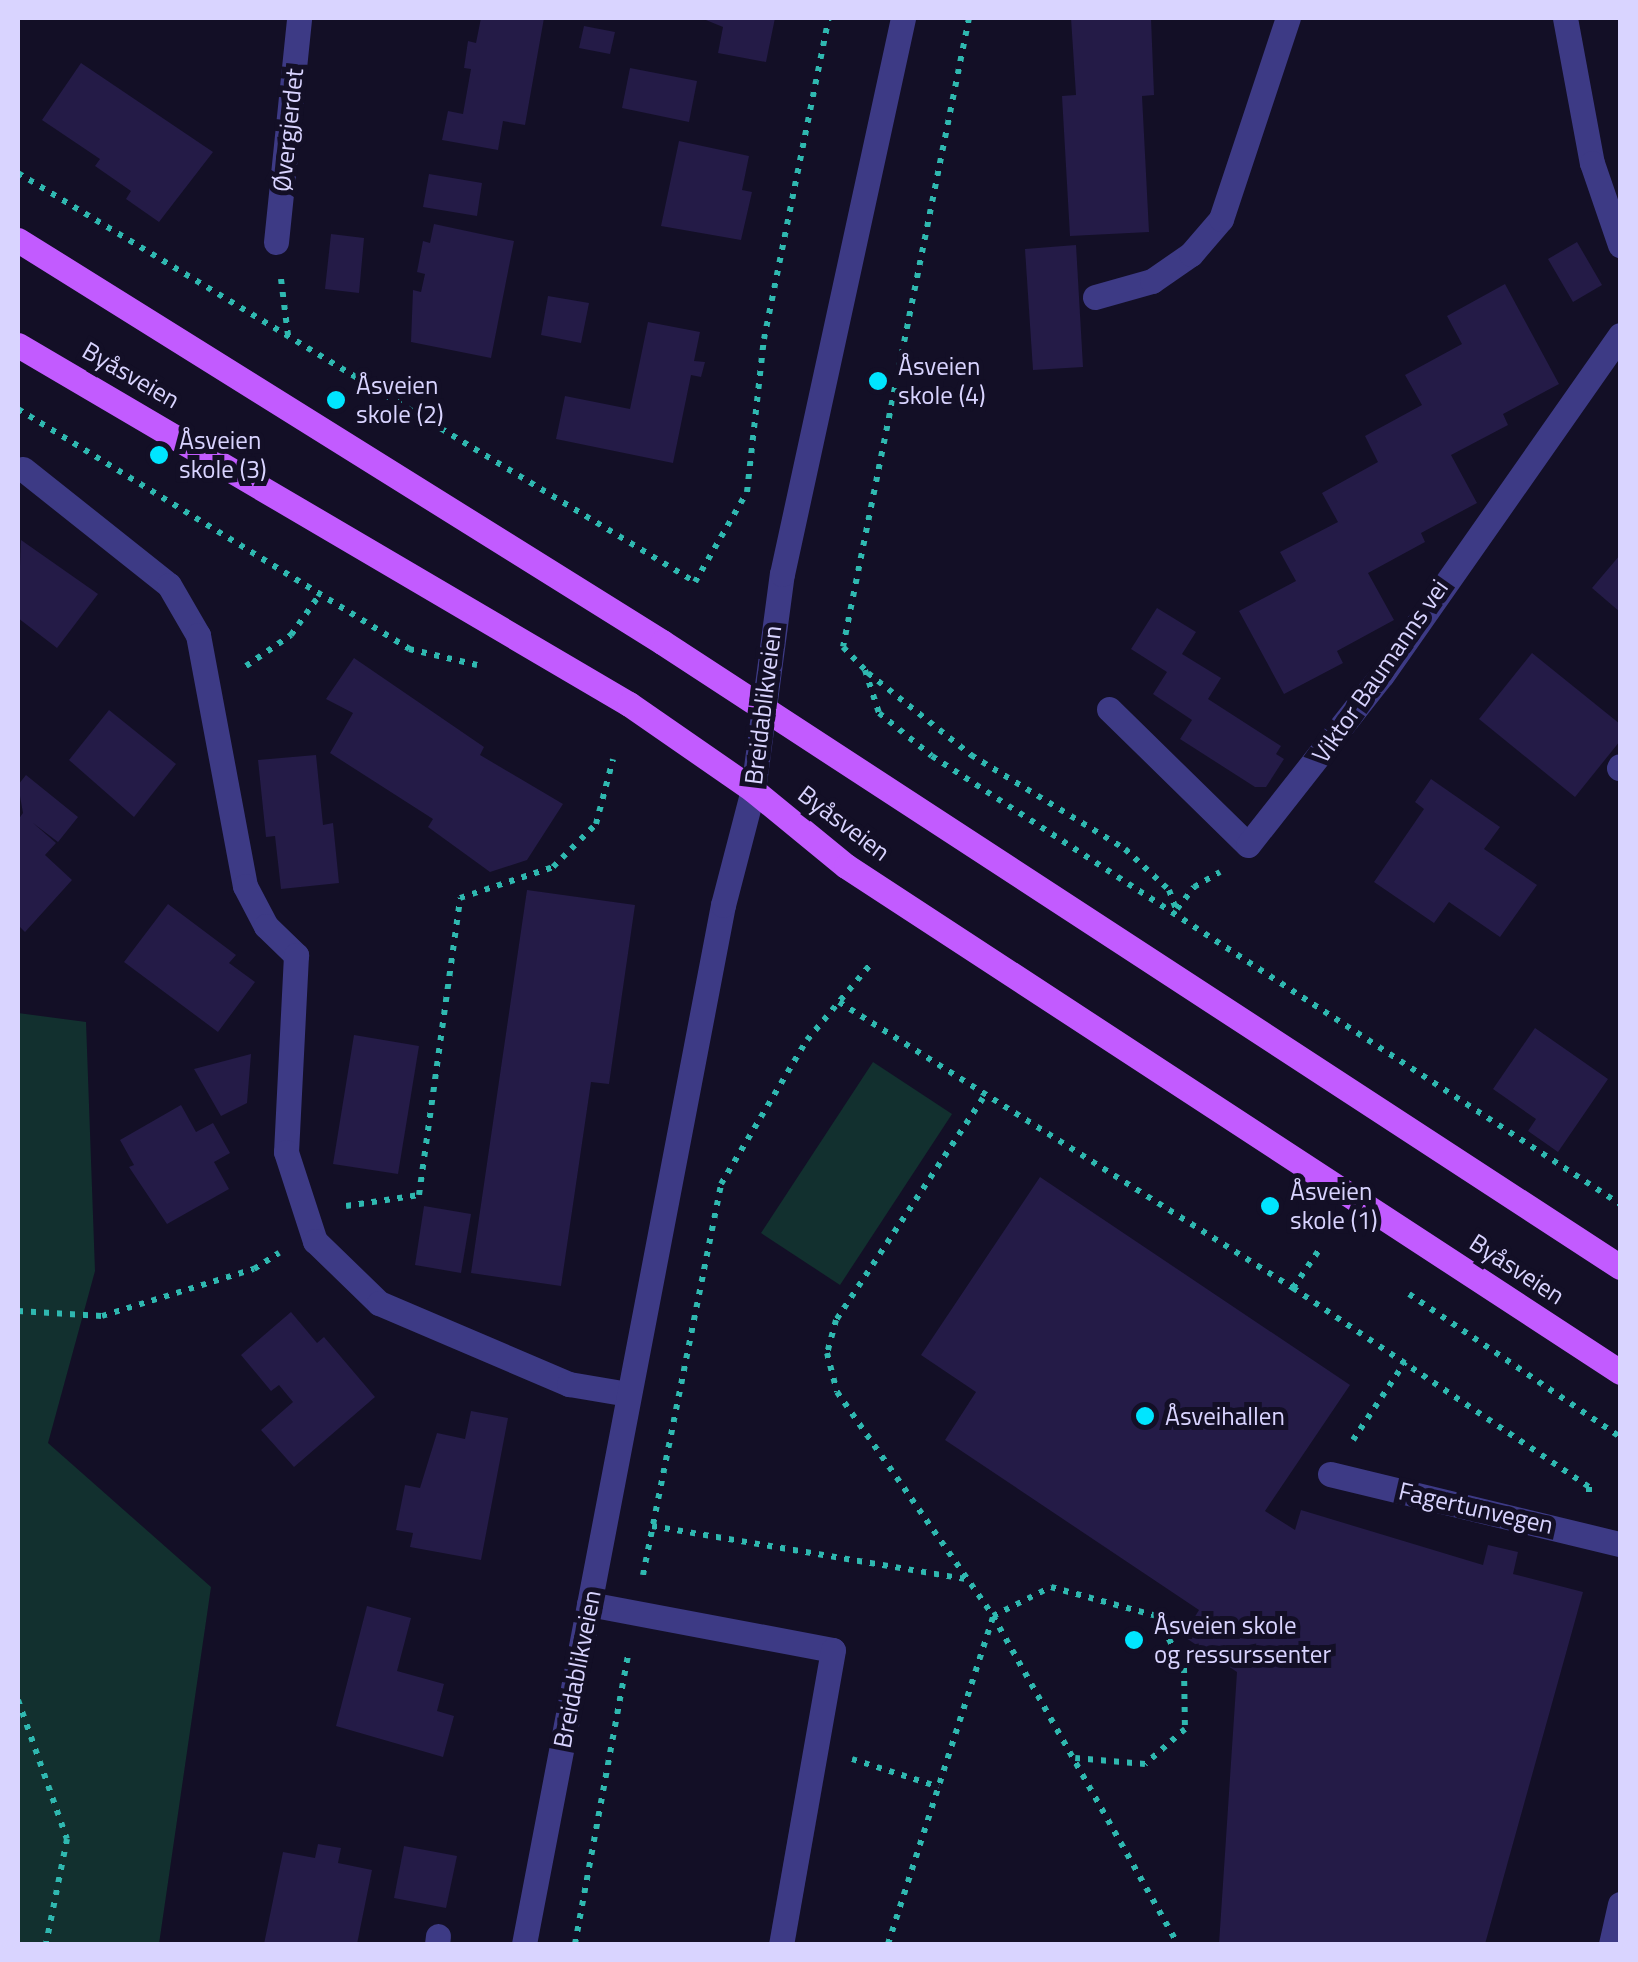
<!DOCTYPE html>
<meta charset="utf-8">
<style>
body{margin:0}
#map{position:relative;width:1638px;height:1962px;overflow:hidden;background:#130f26;font-family:"Titillium Web",sans-serif}
div>[style]{position:absolute}
.green>*{inset:0;background:#12302f}
.building>*{inset:0;background:#241b47}
.path>*{height:6px;margin-top:-3px;transform-origin:0;background:repeating-linear-gradient(90deg,#2fb8b0 0 5px,transparent 0 13px)}
.minor>*{height:25px;margin:-12.5px;padding:0 12.5px;transform-origin:12.5px;border-radius:12.5px;background:#3d3a85}
.major>*{height:25px;margin:-12.5px;padding:0 12.5px;transform-origin:12.5px;border-radius:12.5px;background:#c25bff}
.dots>*{width:28px;height:28px;translate:-50% -50%;box-sizing:border-box;border:5px solid #130f26;border-radius:50%}
span{translate:-50% -50%;white-space:nowrap;text-align:center;line-height:1.15;-webkit-text-stroke:10px #130f26;paint-order:stroke}
.street-label{font-size:25px;color:#d9d4ff}
.poi-label{font-size:25px;color:#d9d4ff}
.left{translate:0 -50%;text-align:left}
.frame{position:absolute;inset:0;border:20px solid #d9d4ff;pointer-events:none}
</style>
<div id="map">
<div class="green">
<i style="clip-path:polygon(18px 1013px,86px 1022px,95px 1271px,48px 1443px,211px 1587px,159px 1944px,18px 1944px)"></i>
<i style="clip-path:polygon(873px 1062px,952px 1114px,840px 1285px,761px 1233px)"></i>
</div>
<div class="building">
<i style="clip-path:polygon(481px 18px,544px 18px,525px 125px,503px 121px,498px 150px,442px 140px,448px 111px,463px 114px,471px 69px,464px 68px,468px 41px,476px 43px)"></i>
<i style="clip-path:polygon(701px 18px,775px 18px,766px 62px,718px 53px,723px 27px)"></i>
<i style="clip-path:polygon(1071px 18px,1151px 18px,1154px 95px,1142px 96px,1149px 232px,1070px 236px,1062px 96px,1076px 95px)"></i>
<i style="clip-path:polygon(584px 26px,615px 32px,610px 54px,579px 48px)"></i>
<i style="clip-path:polygon(81px 63px,213px 152px,159px 222px,126px 199px,131px 191px,95px 166px,100px 159px,42px 120px)"></i>
<i style="clip-path:polygon(630px 68px,697px 81px,689px 122px,622px 108px)"></i>
<i style="clip-path:polygon(679px 141px,749px 156px,742px 190px,752px 192px,741px 240px,661px 226px)"></i>
<i style="clip-path:polygon(429px 174px,482px 183px,477px 216px,423px 207px)"></i>
<i style="clip-path:polygon(434px 224px,514px 241px,491px 358px,411px 342px,413px 290px,421px 292px,425px 274px,417px 272px,423px 241px,430px 243px)"></i>
<i style="clip-path:polygon(331px 234px,364px 238px,359px 293px,325px 289px)"></i>
<i style="clip-path:polygon(1577px 242px,1602px 285px,1573px 302px,1548px 259px)"></i>
<i style="clip-path:polygon(1076px 245px,1083px 367px,1033px 370px,1025px 249px)"></i>
<i style="clip-path:polygon(1505px 284px,1559px 384px,1503px 414px,1508px 425px,1451px 455px,1477px 503px,1421px 533px,1425px 542px,1368px 573px,1394px 620px,1337px 651px,1343px 663px,1284px 694px,1239px 611px,1296px 581px,1280px 552px,1338px 522px,1322px 493px,1378px 462px,1365px 436px,1422px 405px,1405px 375px,1462px 344px,1447px 316px)"></i>
<i style="clip-path:polygon(548px 296px,589px 303px,581px 343px,541px 335px)"></i>
<i style="clip-path:polygon(648px 322px,700px 332px,694px 361px,705px 362px,701px 377px,691px 375px,673px 463px,556px 439px,565px 396px,630px 409px)"></i>
<i style="clip-path:polygon(21px 540px,98px 594px,57px 648px,18px 618px)"></i>
<i style="clip-path:polygon(1620px 555px,1620px 612px,1592px 588px)"></i>
<i style="clip-path:polygon(1157px 608px,1196px 632px,1182px 654px,1221px 678px,1208px 699px,1281px 746px,1276px 754px,1284px 759px,1266px 787px,1255px 787px,1180px 739px,1192px 720px,1153px 694px,1167px 672px,1131px 649px)"></i>
<i style="clip-path:polygon(1532px 653px,1620px 724px,1620px 741px,1575px 797px,1479px 719px)"></i>
<i style="clip-path:polygon(354px 658px,484px 747px,480px 755px,563px 804px,527px 860px,490px 872px,428px 827px,433px 819px,330px 753px,353px 713px,326px 699px)"></i>
<i style="clip-path:polygon(109px 710px,176px 764px,134px 817px,69px 760px)"></i>
<i style="clip-path:polygon(316px 755px,323px 825px,333px 823px,339px 883px,281px 889px,275px 836px,266px 837px,258px 760px)"></i>
<i style="clip-path:polygon(26px 775px,78px 817px,58px 842px,33px 823px,56px 843px,45px 855px,72px 880px,25px 932px,18px 925px,18px 820px,23px 813px,18px 785px)"></i>
<i style="clip-path:polygon(1431px 779px,1500px 827px,1484px 849px,1537px 885px,1500px 937px,1449px 902px,1434px 923px,1374px 882px,1424px 809px,1415px 802px)"></i>
<i style="clip-path:polygon(527px 890px,635px 905px,609px 1084px,591px 1082px,561px 1286px,471px 1273px)"></i>
<i style="clip-path:polygon(168px 904px,236px 955px,229px 963px,255px 982px,218px 1032px,124px 962px)"></i>
<i style="clip-path:polygon(1535px 1028px,1608px 1079px,1558px 1152px,1528px 1131px,1536px 1119px,1493px 1089px)"></i>
<i style="clip-path:polygon(354px 1035px,419px 1046px,398px 1174px,333px 1164px)"></i>
<i style="clip-path:polygon(251px 1054px,247px 1103px,221px 1116px,194px 1069px)"></i>
<i style="clip-path:polygon(181px 1105px,196px 1132px,213px 1123px,230px 1153px,214px 1162px,229px 1189px,167px 1224px,129px 1167px,134px 1165px,120px 1140px)"></i>
<i style="clip-path:polygon(1040px 1177px,1350px 1385px,1265px 1511px,1295px 1530px,1301px 1510px,1483px 1565px,1488px 1545px,1518px 1552px,1513px 1574px,1583px 1592px,1485px 1944px,1219px 1944px,1237px 1672px,1183px 1636px,1199px 1610px,945px 1440px,976px 1392px,921px 1355px)"></i>
<i style="clip-path:polygon(424px 1206px,471px 1214px,461px 1273px,415px 1265px)"></i>
<i style="clip-path:polygon(291px 1312px,317px 1343px,324px 1337px,375px 1397px,294px 1467px,261px 1430px,293px 1402px,279px 1385px,271px 1391px,241px 1355px)"></i>
<i style="clip-path:polygon(471px 1411px,508px 1418px,481px 1560px,410px 1547px,413px 1533px,396px 1530px,405px 1485px,420px 1488px,437px 1433px,465px 1439px)"></i>
<i style="clip-path:polygon(367px 1606px,411px 1618px,397px 1671px,444px 1684px,437px 1711px,454px 1716px,443px 1757px,336px 1726px)"></i>
<i style="clip-path:polygon(318px 1844px,341px 1848px,338px 1863px,372px 1870px,357px 1944px,264px 1944px,283px 1852px,315px 1858px)"></i>
<i style="clip-path:polygon(404px 1846px,457px 1856px,446px 1908px,394px 1898px)"></i>
</div>
<div class="path">
<i style="left:969px;top:18px;width:641px;rotate:101.33deg"></i>
<i style="left:843px;top:647px;width:32px;rotate:46deg"></i>
<i style="left:865px;top:670px;width:45px;rotate:72deg"></i>
<i style="left:879px;top:713px;width:68px;rotate:39.1deg"></i>
<i style="left:932px;top:756px;width:821px;rotate:33.07deg"></i>
<i style="left:18px;top:173px;width:791px;rotate:31.14deg"></i>
<i style="left:695px;top:582px;width:104px;rotate:-60deg"></i>
<i style="left:747px;top:492px;width:154px;rotate:-83.7deg"></i>
<i style="left:764px;top:339px;width:328px;rotate:-78.6deg"></i>
<i style="left:281px;top:279px;width:56px;rotate:82.9deg"></i>
<i style="left:18px;top:409px;width:459px;rotate:31.5deg"></i>
<i style="left:409px;top:649px;width:70px;rotate:13.2deg"></i>
<i style="left:246px;top:666px;width:55px;rotate:-34.6deg"></i>
<i style="left:291px;top:635px;width:50px;rotate:-54.7deg"></i>
<i style="left:868px;top:673px;width:132px;rotate:38.5deg"></i>
<i style="left:971px;top:755px;width:180px;rotate:31.4deg"></i>
<i style="left:1125px;top:849px;width:60px;rotate:43deg"></i>
<i style="left:1169px;top:890px;width:20px;rotate:70deg"></i>
<i style="left:1177px;top:909px;width:28px;rotate:-52deg"></i>
<i style="left:1194px;top:887px;width:30px;rotate:-30deg"></i>
<i style="left:839px;top:1002px;width:537px;rotate:32.21deg"></i>
<i style="left:1293px;top:1288px;width:357px;rotate:33.9deg"></i>
<i style="left:1589px;top:1487px;width:10px;rotate:90deg"></i>
<i style="left:983px;top:1098px;width:266px;rotate:123.5deg"></i>
<i style="left:836px;top:1320px;width:34px;rotate:105deg"></i>
<i style="left:827px;top:1353px;width:40px;rotate:75.6deg"></i>
<i style="left:837px;top:1392px;width:273px;rotate:55.1deg"></i>
<i style="left:993px;top:1616px;width:377px;rotate:60.6deg"></i>
<i style="left:346px;top:1206px;width:74px;rotate:-8.6deg"></i>
<i style="left:419px;top:1195px;width:300px;rotate:-82.1deg"></i>
<i style="left:460px;top:898px;width:98px;rotate:-18.4deg"></i>
<i style="left:553px;top:867px;width:61px;rotate:-45deg"></i>
<i style="left:596px;top:824px;width:67px;rotate:-75.3deg"></i>
<i style="left:1293px;top:1288px;width:46px;rotate:-55.6deg"></i>
<i style="left:1409px;top:1294px;width:255px;rotate:34.1deg"></i>
<i style="left:18px;top:1311px;width:84px;rotate:3.4deg"></i>
<i style="left:102px;top:1316px;width:159px;rotate:-17.2deg"></i>
<i style="left:254px;top:1269px;width:30px;rotate:-33deg"></i>
<i style="left:1353px;top:1440px;width:94px;rotate:-56.3deg"></i>
<i style="left:652px;top:1526px;width:323px;rotate:9.6deg"></i>
<i style="left:643px;top:1575px;width:399px;rotate:-78.7deg"></i>
<i style="left:721px;top:1184px;width:168px;rotate:-59.2deg"></i>
<i style="left:807px;top:1040px;width:98px;rotate:-50deg"></i>
<i style="left:18px;top:1700px;width:147px;rotate:70.6deg"></i>
<i style="left:67px;top:1839px;width:107px;rotate:101.3deg"></i>
<i style="left:852px;top:1759px;width:91px;rotate:17.8deg"></i>
<i style="left:575px;top:1944px;width:298px;rotate:-79.6deg"></i>
<i style="left:888px;top:1944px;width:344px;rotate:-72.2deg"></i>
<i style="left:993px;top:1616px;width:65px;rotate:-26.6deg"></i>
<i style="left:1051px;top:1587px;width:110px;rotate:15.3deg"></i>
<i style="left:1157px;top:1616px;width:59px;rotate:62.6deg"></i>
<i style="left:1184px;top:1668px;width:61px;rotate:89.1deg"></i>
<i style="left:1185px;top:1729px;width:53px;rotate:138.8deg"></i>
<i style="left:1145px;top:1764px;width:70px;rotate:-175.1deg"></i>
</div>
<div class="minor">
<i style="left:1565px;top:18px;width:147px;rotate:79.5deg"></i>
<i style="left:1592px;top:163px;width:87px;rotate:71.1deg"></i>
<i style="left:276px;top:242px;width:225px;rotate:-84.1deg"></i>
<i style="left:1095px;top:297px;width:59px;rotate:-15.7deg"></i>
<i style="left:1152px;top:281px;width:47px;rotate:-34.7deg"></i>
<i style="left:1191px;top:254px;width:46px;rotate:-49.4deg"></i>
<i style="left:1221px;top:219px;width:212px;rotate:-71.6deg"></i>
<i style="left:23px;top:469px;width:186px;rotate:38.5deg"></i>
<i style="left:169px;top:585px;width:58px;rotate:59.9deg"></i>
<i style="left:198px;top:635px;width:255px;rotate:79.4deg"></i>
<i style="left:245px;top:886px;width:45px;rotate:62.3deg"></i>
<i style="left:266px;top:926px;width:42px;rotate:44deg"></i>
<i style="left:296px;top:955px;width:197px;rotate:92.9deg"></i>
<i style="left:286px;top:1152px;width:94px;rotate:72deg"></i>
<i style="left:315px;top:1241px;width:89px;rotate:44.1deg"></i>
<i style="left:379px;top:1303px;width:207px;rotate:23.1deg"></i>
<i style="left:569px;top:1384px;width:60px;rotate:9.6deg"></i>
<i style="left:1109px;top:709px;width:194px;rotate:44.4deg"></i>
<i style="left:1248px;top:845px;width:216px;rotate:-51.8deg"></i>
<i style="left:1382px;top:675px;width:415px;rotate:-55deg"></i>
<i style="left:1619px;top:768px;width:2px;rotate:-63deg"></i>
<i style="left:1330px;top:1474px;width:298px;rotate:13.6deg"></i>
<i style="left:589px;top:1604px;width:248px;rotate:10.7deg"></i>
<i style="left:833px;top:1650px;width:299px;rotate:100deg"></i>
<i style="left:437px;top:1944px;width:8px;rotate:-83deg"></i>
<i style="left:524px;top:1944px;width:1058px;rotate:-79.16deg"></i>
<i style="left:723px;top:905px;width:119px;rotate:-75.4deg"></i>
<i style="left:753px;top:790px;width:218px;rotate:-82.4deg"></i>
<i style="left:782px;top:574px;width:569px;rotate:-77.72deg"></i>
<i style="left:1611px;top:1944px;width:41px;rotate:-77.3deg"></i>
</div>
<div class="major">
<i style="left:18px;top:240px;width:759px;rotate:31.97deg"></i>
<i style="left:662px;top:642px;width:1144px;rotate:33.12deg"></i>
<i style="left:18px;top:345px;width:709px;rotate:30.44deg"></i>
<i style="left:629px;top:704px;width:151px;rotate:34.7deg"></i>
<i style="left:753px;top:790px;width:120px;rotate:39.3deg"></i>
<i style="left:846px;top:866px;width:925px;rotate:33.17deg"></i>
</div>
<div class="dots">
<i style="left:878px;top:381px;background:#00e5ff"></i>
<i style="left:336px;top:400px;background:#00e5ff"></i>
<i style="left:159px;top:455px;background:#00e5ff"></i>
<i style="left:1270px;top:1206px;background:#00e5ff"></i>
<i style="left:1145px;top:1416px;background:#00e5ff"></i>
<i style="left:1134px;top:1640px;background:#00e5ff"></i>
</div>
<div class="street-label">
<span style="left:288px;top:130px;rotate:-84deg">Øvergjerdet</span>
<span style="left:131px;top:375px;rotate:30deg">Byåsveien</span>
<span style="left:1380px;top:671px;rotate:-55deg">Viktor Baumanns vei</span>
<span style="left:763px;top:705px;rotate:-83deg">Breidablikveien</span>
<span style="left:844px;top:823px;rotate:37deg">Byåsveien</span>
<span style="left:1517px;top:1269px;rotate:33deg">Byåsveien</span>
<span style="left:1476px;top:1508px;rotate:13deg">Fagertunvegen</span>
<span style="left:577px;top:1669px;rotate:-79deg">Breidablikveien</span>
</div>
<div class="poi-label">
<span class="left" style="left:898px;top:381px">Åsveien<br>skole (4)</span>
<span class="left" style="left:356px;top:400px">Åsveien<br>skole (2)</span>
<span class="left" style="left:179px;top:455px">Åsveien<br>skole (3)</span>
<span class="left" style="left:1290px;top:1206px">Åsveien<br>skole (1)</span>
<span class="left" style="left:1165px;top:1416px">Åsveihallen</span>
<span class="left" style="left:1154px;top:1640px">Åsveien skole<br>og ressurssenter</span>
</div>
<div class="frame"></div>
</div>
